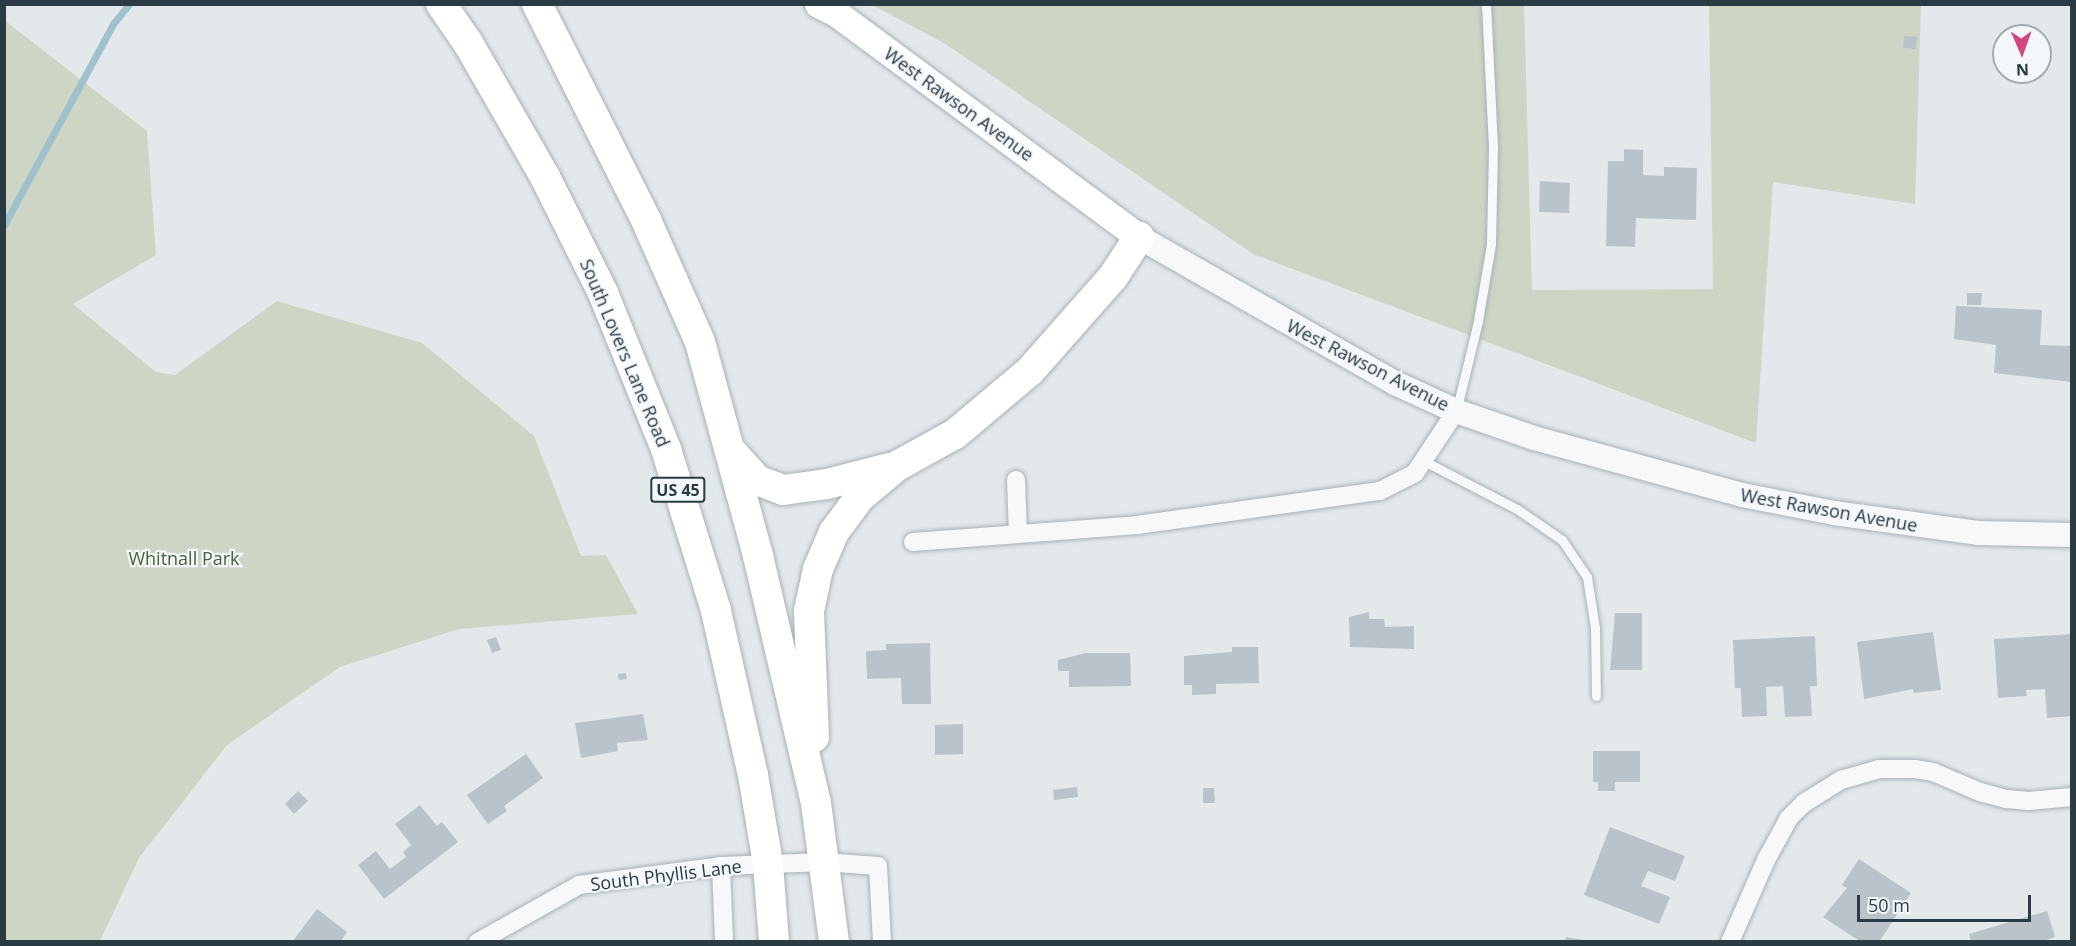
<!DOCTYPE html>
<style>
body{margin:0}
#map{position:relative;width:2076px;height:946px;overflow:hidden;background:#e3e9eb;font-family:"Open Sans",sans-serif}
div>[style]{position:absolute}
.green>*{inset:0;background:#cdd6c4}
.stream>*{height:7px;margin:-3.5px;padding:0 3.5px;transform-origin:3.5px;border-radius:3.5px;background:#9ec1cc}
.building>*{inset:0;background:#bac3c9}
.roads{filter:drop-shadow(0 0 2px #a8b1b6) drop-shadow(0 0 2px #a8b1b6)}
.service>*{height:9px;margin:-4.5px;padding:0 4.5px;transform-origin:4.5px;border-radius:4.5px;background:#f6f8fa}
.minor>*{height:18px;margin:-9px;padding:0 9px;transform-origin:9px;border-radius:9px;background:#f6f8fa}
.tertiary>*{height:24px;margin:-12px;padding:0 12px;transform-origin:12px;border-radius:12px;background:#f6f8fa}
.secondary>*{height:27px;margin:-13.5px;padding:0 13.5px;transform-origin:13.5px;border-radius:13.5px;background:#fff}
.primary>*{height:30px;margin:-15px;padding:0 15px;transform-origin:15px;border-radius:15px;background:#fff}
span{translate:-50% -50%;white-space:nowrap;text-align:center;line-height:1.15;-webkit-text-stroke:4.5px #f3f7f9;paint-order:stroke}
.shield-label span{padding:2px 4px;background:#f3f7f9;border:2px solid;border-radius:4px;-webkit-text-stroke-width:0}
.shield-label{font-size:16px;color:#2a3b44;font-weight:700}
.street-label{font-size:18px;color:#2a3b44}
.park-label{font-size:18px;color:#4a6037}
.frame{position:absolute;inset:0;border:6px solid #2a3b44;pointer-events:none}
.north{position:absolute;left:1992px;top:24px;width:60px;height:60px;box-sizing:border-box;background:#f3f7f9;border:2px solid #a3acb1;border-radius:50%;rotate:178deg;font-size:16px;font-weight:700;line-height:24px;text-align:center;color:#2a3b44}
.north::after{content:'';display:block;margin:auto;width:21px;height:27px;background:#d14882;clip-path:polygon(50% 0,100% 100%,50% 72%,0 100%)}
.scale{position:absolute;left:1857px;top:895px;width:174px;height:27px;box-sizing:border-box;border:3px solid #2a3b44;border-top:0;padding-left:8px;font-size:18px;line-height:21px;white-space:nowrap;color:#2a3b44;-webkit-text-stroke:4px #f3f7f9;paint-order:stroke}
</style>
<div id="map">
<div class="green">
<i style="clip-path:polygon(872px 5px,1524px 5px,1532px 290px,1713px 289px,1709px 5px,1921px 5px,1915px 204px,1773px 182px,1756px 443px,1253px 254px,944px 43px)"></i>
<i style="clip-path:polygon(4px 15px,8px 23px,147px 131px,156px 255px,73px 304px,156px 372px,175px 375px,277px 301px,422px 343px,534px 436px,581px 556px,606px 555px,638px 614px,459px 629px,340px 667px,227px 745px,139px 858px,100px 941px,5px 941px)"></i>
</div>
<div class="stream">
<i style="left:4px;top:225px;width:229px;rotate:-61.5deg"></i>
<i style="left:113px;top:24px;width:26px;rotate:-51deg"></i>
</div>
<div class="building">
<i style="clip-path:polygon(1904px 36px,1917px 37px,1916px 49px,1903px 48px)"></i>
<i style="clip-path:polygon(1624px 149px,1643px 150px,1643px 175px,1664px 176px,1664px 167px,1697px 168px,1696px 220px,1636px 218px,1635px 247px,1606px 246px,1608px 161px,1624px 161px)"></i>
<i style="clip-path:polygon(1540px 181px,1570px 183px,1569px 213px,1539px 212px)"></i>
<i style="clip-path:polygon(1967px 293px,1982px 293px,1981px 305px,1967px 305px)"></i>
<i style="clip-path:polygon(1956px 306px,2042px 310px,2040px 345px,2072px 346px,2072px 382px,1994px 373px,1996px 345px,1954px 339px)"></i>
<i style="clip-path:polygon(1369px 612px,1369px 619px,1384px 619px,1385px 627px,1414px 626px,1414px 649px,1350px 647px,1349px 617px)"></i>
<i style="clip-path:polygon(1615px 613px,1642px 613px,1642px 670px,1610px 670px)"></i>
<i style="clip-path:polygon(1933px 632px,1941px 690px,1914px 693px,1913px 689px,1864px 699px,1857px 642px)"></i>
<i style="clip-path:polygon(2072px 634px,2072px 716px,2047px 718px,2045px 689px,2026px 690px,2027px 696px,1998px 698px,1994px 639px)"></i>
<i style="clip-path:polygon(1815px 636px,1817px 686px,1810px 686px,1812px 716px,1785px 717px,1783px 686px,1766px 687px,1767px 716px,1742px 717px,1741px 688px,1735px 688px,1733px 640px)"></i>
<i style="clip-path:polygon(496px 637px,501px 650px,492px 653px,487px 640px)"></i>
<i style="clip-path:polygon(930px 643px,931px 704px,902px 704px,901px 678px,867px 679px,866px 651px,886px 650px,886px 644px)"></i>
<i style="clip-path:polygon(1232px 647px,1258px 647px,1259px 683px,1216px 684px,1216px 694px,1192px 695px,1192px 685px,1184px 685px,1184px 656px,1232px 652px)"></i>
<i style="clip-path:polygon(1086px 653px,1130px 653px,1131px 686px,1069px 687px,1069px 671px,1058px 671px,1058px 660px)"></i>
<i style="clip-path:polygon(626px 673px,627px 679px,619px 680px,618px 674px)"></i>
<i style="clip-path:polygon(643px 714px,648px 740px,617px 743px,618px 751px,581px 758px,575px 723px)"></i>
<i style="clip-path:polygon(963px 724px,963px 754px,935px 755px,935px 725px)"></i>
<i style="clip-path:polygon(1593px 751px,1640px 751px,1640px 782px,1615px 782px,1615px 791px,1598px 791px,1598px 782px,1593px 782px)"></i>
<i style="clip-path:polygon(526px 754px,543px 778px,504px 806px,507px 811px,488px 824px,467px 795px)"></i>
<i style="clip-path:polygon(1077px 787px,1078px 797px,1054px 800px,1053px 790px)"></i>
<i style="clip-path:polygon(1203px 788px,1214px 788px,1215px 803px,1203px 803px)"></i>
<i style="clip-path:polygon(298px 791px,308px 801px,294px 814px,285px 804px)"></i>
<i style="clip-path:polygon(420px 805px,437px 826px,442px 822px,458px 842px,384px 899px,358px 865px,376px 851px,390px 869px,406px 857px,403px 852px,411px 845px,395px 824px)"></i>
<i style="clip-path:polygon(1610px 827px,1685px 856px,1675px 881px,1648px 871px,1641px 886px,1670px 897px,1659px 924px,1584px 895px)"></i>
<i style="clip-path:polygon(1859px 859px,1911px 893px,1879px 942px,1861px 942px,1823px 917px,1847px 888px,1842px 885px)"></i>
<i style="clip-path:polygon(317px 909px,347px 932px,340px 942px,292px 942px)"></i>
<i style="clip-path:polygon(2047px 911px,2055px 937px,2040px 942px,1971px 942px,1969px 934px)"></i>
<i style="clip-path:polygon(1566px 937px,1584px 940px,1584px 942px,1565px 942px)"></i>
</div>
<div class="roads">
<div class="service">
<i style="left:1457px;top:408px;width:89px;rotate:-76.4deg"></i>
<i style="left:1478px;top:321px;width:78px;rotate:-80.4deg"></i>
<i style="left:1491px;top:244px;width:97px;rotate:-88.8deg"></i>
<i style="left:1493px;top:147px;width:143px;rotate:-92.8deg"></i>
<i style="left:1424px;top:461px;width:105px;rotate:27.3deg"></i>
<i style="left:1517px;top:509px;width:55px;rotate:34.6deg"></i>
<i style="left:1562px;top:540px;width:45px;rotate:56deg"></i>
<i style="left:1587px;top:577px;width:52px;rotate:81.1deg"></i>
<i style="left:1595px;top:628px;width:68px;rotate:89.2deg"></i>
</div>
<div class="minor">
<i style="left:1016px;top:480px;width:54px;rotate:87.9deg"></i>
<i style="left:913px;top:542px;width:225px;rotate:-4.3deg"></i>
<i style="left:1137px;top:525px;width:245px;rotate:-8deg"></i>
<i style="left:1380px;top:491px;width:39px;rotate:-27deg"></i>
<i style="left:1415px;top:473px;width:74px;rotate:-56.5deg"></i>
<i style="left:721px;top:866px;width:76px;rotate:87.7deg"></i>
<i style="left:478px;top:942px;width:116px;rotate:-29.4deg"></i>
<i style="left:579px;top:885px;width:143px;rotate:-7.6deg"></i>
<i style="left:721px;top:866px;width:103px;rotate:-2.2deg"></i>
<i style="left:824px;top:862px;width:54px;rotate:4.2deg"></i>
<i style="left:878px;top:866px;width:76px;rotate:87deg"></i>
<i style="left:1730px;top:942px;width:90px;rotate:-66.3deg"></i>
<i style="left:1766px;top:860px;width:48px;rotate:-61.3deg"></i>
<i style="left:1789px;top:818px;width:21px;rotate:-45deg"></i>
<i style="left:1804px;top:803px;width:44px;rotate:-31.9deg"></i>
<i style="left:1841px;top:780px;width:40px;rotate:-16deg"></i>
<i style="left:1879px;top:769px;width:36px"></i>
<i style="left:1915px;top:769px;width:18px;rotate:9deg"></i>
<i style="left:1933px;top:772px;width:51px;rotate:23.1deg"></i>
<i style="left:1980px;top:792px;width:28px;rotate:15deg"></i>
<i style="left:2007px;top:799px;width:22px;rotate:5deg"></i>
<i style="left:2029px;top:801px;width:43px;rotate:-5.3deg"></i>
</div>
<div class="tertiary">
<i style="left:1139px;top:237px;width:295px;rotate:29.7deg"></i>
<i style="left:1395px;top:383px;width:67px;rotate:24.7deg"></i>
<i style="left:1456px;top:411px;width:83px;rotate:19.1deg"></i>
<i style="left:1534px;top:438px;width:216px;rotate:15.3deg"></i>
<i style="left:1742px;top:495px;width:94px;rotate:11.1deg"></i>
<i style="left:1834px;top:513px;width:145px;rotate:7.9deg"></i>
<i style="left:1978px;top:533px;width:94px;rotate:1.2deg"></i>
</div>
<div class="secondary">
<i style="left:818px;top:4px;width:20px;rotate:27deg"></i>
<i style="left:836px;top:13px;width:377px;rotate:36.5deg"></i>
</div>
<div class="primary">
<i style="left:441px;top:4px;width:47px;rotate:55.3deg"></i>
<i style="left:468px;top:43px;width:155px;rotate:60.1deg"></i>
<i style="left:545px;top:177px;width:130px;rotate:63.4deg"></i>
<i style="left:603px;top:293px;width:168px;rotate:68deg"></i>
<i style="left:666px;top:449px;width:170px;rotate:72.8deg"></i>
<i style="left:716px;top:611px;width:168px;rotate:77.3deg"></i>
<i style="left:753px;top:775px;width:90px;rotate:80.4deg"></i>
<i style="left:768px;top:864px;width:78px;rotate:85.6deg"></i>
<i style="left:537px;top:4px;width:242px;rotate:63.2deg"></i>
<i style="left:646px;top:220px;width:133px;rotate:66.1deg"></i>
<i style="left:700px;top:342px;width:222px;rotate:74.8deg"></i>
<i style="left:758px;top:556px;width:254px;rotate:76.8deg"></i>
<i style="left:816px;top:803px;width:140px;rotate:82.6deg"></i>
<i style="left:732px;top:452px;width:38px;rotate:48deg"></i>
<i style="left:757px;top:480px;width:28px;rotate:21deg"></i>
<i style="left:783px;top:490px;width:44px;rotate:-7.8deg"></i>
<i style="left:827px;top:484px;width:64px;rotate:-14.5deg"></i>
<i style="left:814px;top:737px;width:126px;rotate:-92.3deg"></i>
<i style="left:809px;top:611px;width:43px;rotate:-77.9deg"></i>
<i style="left:818px;top:569px;width:40px;rotate:-66.6deg"></i>
<i style="left:834px;top:532px;width:44px;rotate:-53.4deg"></i>
<i style="left:860px;top:497px;width:48px;rotate:-40deg"></i>
<i style="left:897px;top:466px;width:66px;rotate:-28.9deg"></i>
<i style="left:955px;top:434px;width:98px;rotate:-40deg"></i>
<i style="left:1030px;top:371px;width:125px;rotate:-48.6deg"></i>
<i style="left:1113px;top:277px;width:48px;rotate:-57deg"></i>
</div>
</div>
<div class="shield-label">
<span style="left:678px;top:490px">US 45</span>
</div>
<div class="street-label">
<span style="left:959px;top:104px;rotate:36deg">West Rawson Avenue</span>
<span style="left:625px;top:353px;rotate:67deg">South Lovers Lane Road</span>
<span style="left:1368px;top:365px;rotate:27deg">West Rawson Avenue</span>
<span style="left:1829px;top:510px;rotate:10deg">West Rawson Avenue</span>
<span style="left:666px;top:875px;rotate:-7deg">South Phyllis Lane</span>
</div>
<div class="park-label">
<span style="left:184px;top:558px">Whitnall Park</span>
</div>
<div class="frame"></div>
<div class="north">N</div>
<div class="scale">50 m</div>
</div>
